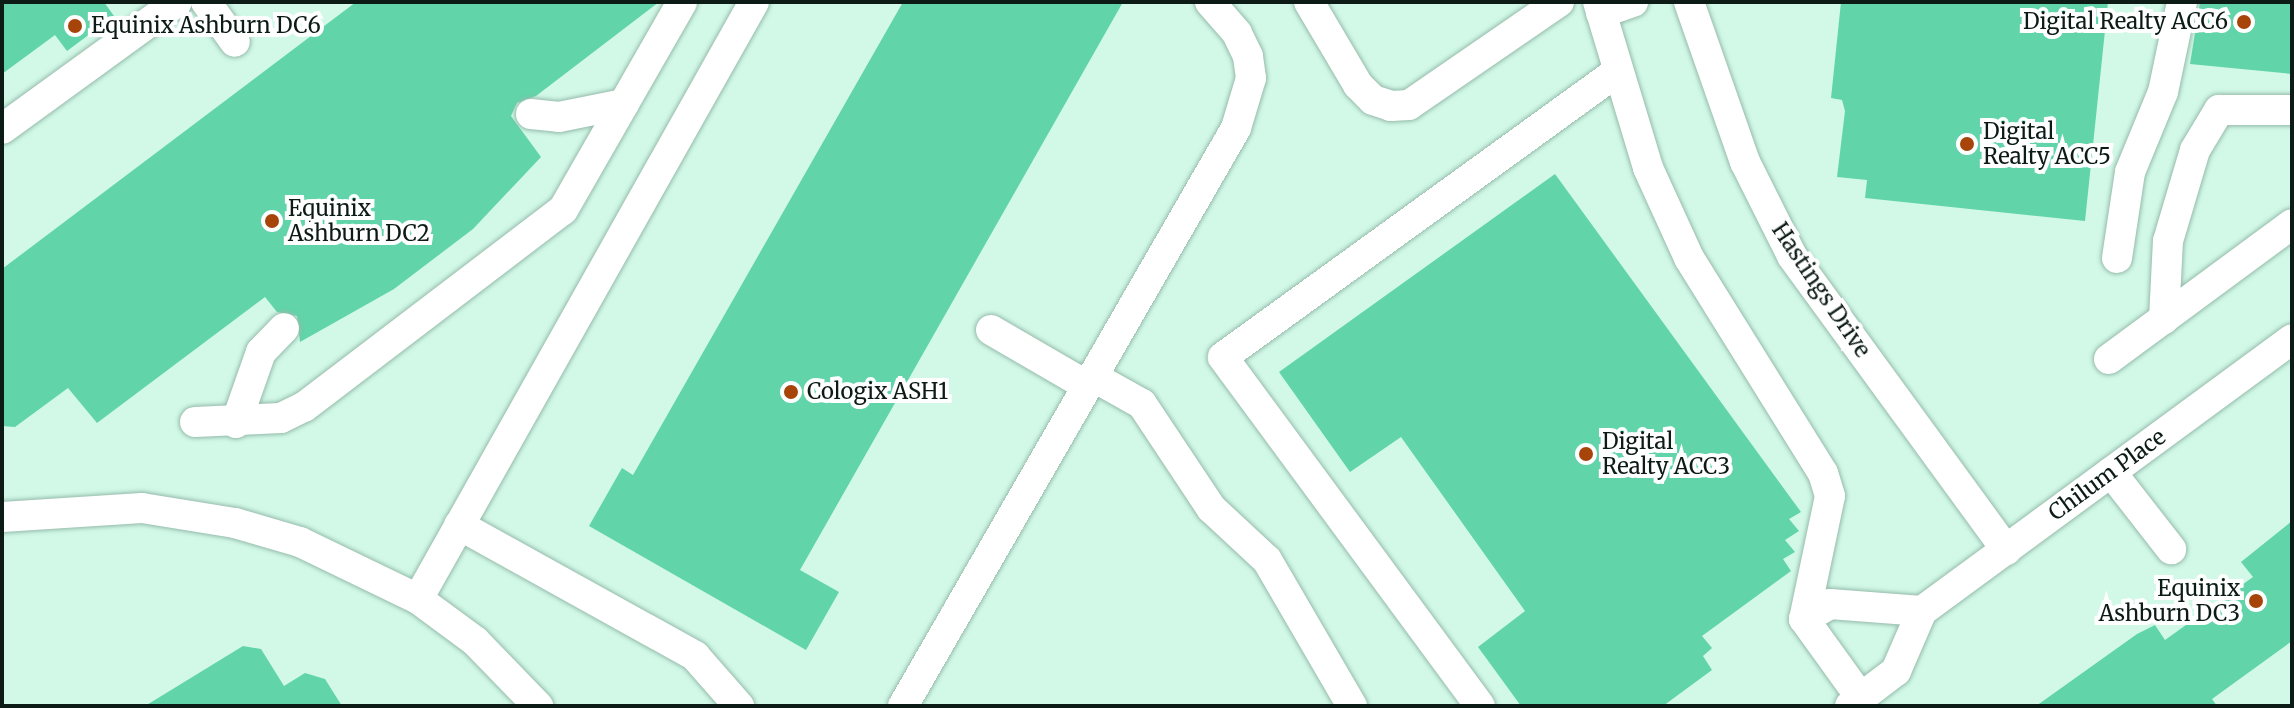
<!DOCTYPE html>
<style>
body{margin:0}
#map{position:relative;width:2294px;height:708px;overflow:hidden;background:#d2f9e8;font-family:Merriweather,serif}
div>[style]{position:absolute}
.building>*{inset:0;background:#61d4aa}
.roads{filter:drop-shadow(0 0 2px #96bbab) drop-shadow(0 0 2px #96bbab)}
.minor>*{height:30px;margin:-15px;padding:0 15px;transform-origin:15px;border-radius:15px;background:#fff}
.dots>*{width:22px;height:22px;translate:-50% -50%;box-sizing:border-box;border:4px solid #fff;border-radius:50%}
span{translate:-50% -50%;white-space:nowrap;text-align:center;line-height:1.15;-webkit-text-stroke:8px #fff;paint-order:stroke}
.poi-label{font-size:22px;color:#0c1b15}
.right{translate:-100% -50%;text-align:right}
.left{translate:0 -50%;text-align:left}
.street-label{font-size:22px;color:#0c1b15}
.frame{position:absolute;inset:0;border:4px solid #0c1b15;pointer-events:none}
</style>
<div id="map">
<div class="building">
<i style="clip-path:polygon(2px 2px,104px 2px,114px 16px,67px 51px,55px 35px,2px 74px)"></i>
<i style="clip-path:polygon(356px 2px,659px 2px,536px 96px,517px 103px,511px 116px,541px 157px,473px 229px,394px 289px,300px 342px,297px 316px,277px 312px,265px 297px,97px 423px,68px 388px,15px 427px,2px 426px,2px 269px)"></i>
<i style="clip-path:polygon(903px 2px,1123px 2px,800px 570px,839px 592px,806px 650px,589px 526px,622px 468px,633px 475px)"></i>
<i style="clip-path:polygon(1841px 2px,2108px 2px,2085px 221px,1865px 198px,1867px 180px,1837px 177px,1845px 111px,1842px 100px,1831px 98px)"></i>
<i style="clip-path:polygon(2200px 2px,2292px 2px,2292px 74px,2190px 64px)"></i>
<i style="clip-path:polygon(1555px 174px,1801px 512px,1789px 519px,1799px 531px,1785px 540px,1795px 552px,1783px 559px,1791px 571px,1702px 636px,1712px 648px,1703px 656px,1712px 670px,1663px 706px,1521px 706px,1478px 647px,1525px 611px,1401px 437px,1350px 472px,1279px 372px)"></i>
<i style="clip-path:polygon(2292px 521px,2292px 641px,2212px 699px,2217px 706px,2036px 706px,2137px 634px,2155px 625px,2165px 640px,2253px 577px,2241px 562px)"></i>
<i style="clip-path:polygon(243px 646px,261px 649px,284px 686px,305px 673px,325px 679px,342px 706px,145px 706px)"></i>
</div>
<div class="roads">
<div class="minor">
<i style="left:206px;top:2px;width:49px;rotate:54.1deg"></i>
<i style="left:1309px;top:2px;width:96px;rotate:59.4deg"></i>
<i style="left:1358px;top:85px;width:21px;rotate:45deg"></i>
<i style="left:1373px;top:100px;width:19px;rotate:18deg"></i>
<i style="left:1391px;top:106px;width:18px;rotate:-3deg"></i>
<i style="left:1409px;top:105px;width:182px;rotate:-34.5deg"></i>
<i style="left:1598px;top:2px;width:173px;rotate:73.2deg"></i>
<i style="left:1648px;top:168px;width:99px;rotate:65.5deg"></i>
<i style="left:1689px;top:258px;width:253px;rotate:58.1deg"></i>
<i style="left:1823px;top:473px;width:24px;rotate:73deg"></i>
<i style="left:1830px;top:496px;width:126px;rotate:101.9deg"></i>
<i style="left:1804px;top:619px;width:97px;rotate:54.2deg"></i>
<i style="left:1689px;top:2px;width:170px;rotate:70.7deg"></i>
<i style="left:1745px;top:162px;width:105px;rotate:63.4deg"></i>
<i style="left:1792px;top:256px;width:364px;rotate:53.9deg"></i>
<i style="left:1601px;top:13px;width:34px;rotate:-19deg"></i>
<i style="left:531px;top:114px;width:28px;rotate:6deg"></i>
<i style="left:559px;top:117px;width:66px;rotate:-11.3deg"></i>
<i style="left:2px;top:129px;width:216px;rotate:-36deg"></i>
<i style="left:2117px;top:258px;width:87px;rotate:-81.4deg"></i>
<i style="left:2130px;top:172px;width:87px;rotate:-67.6deg"></i>
<i style="left:2163px;top:92px;width:92px;rotate:-78.1deg"></i>
<i style="left:2164px;top:319px;width:78px;rotate:-87.1deg"></i>
<i style="left:2168px;top:241px;width:95px;rotate:-73.5deg"></i>
<i style="left:2195px;top:150px;width:47px;rotate:-59deg"></i>
<i style="left:2219px;top:110px;width:73px"></i>
<i style="left:991px;top:330px;width:110px;rotate:30.1deg"></i>
<i style="left:2109px;top:359px;width:227px;rotate:-36.4deg"></i>
<i style="left:1092px;top:376px;width:57px;rotate:29.2deg"></i>
<i style="left:1142px;top:404px;width:125px;rotate:56.4deg"></i>
<i style="left:1211px;top:508px;width:76px;rotate:42.9deg"></i>
<i style="left:1267px;top:560px;width:169px;rotate:59.8deg"></i>
<i style="left:195px;top:422px;width:86px;rotate:-2.7deg"></i>
<i style="left:281px;top:418px;width:25px;rotate:-26deg"></i>
<i style="left:304px;top:407px;width:325px;rotate:-37.3deg"></i>
<i style="left:563px;top:210px;width:240px;rotate:-60.2deg"></i>
<i style="left:236px;top:423px;width:75px;rotate:-70.6deg"></i>
<i style="left:261px;top:352px;width:33px;rotate:-46deg"></i>
<i style="left:2111px;top:472px;width:98px;rotate:52.1deg"></i>
<i style="left:2px;top:517px;width:140px;rotate:-3.7deg"></i>
<i style="left:142px;top:508px;width:94px;rotate:9.2deg"></i>
<i style="left:235px;top:523px;width:68px;rotate:16.3deg"></i>
<i style="left:300px;top:542px;width:131px;rotate:25.8deg"></i>
<i style="left:418px;top:599px;width:71px;rotate:36.4deg"></i>
<i style="left:475px;top:641px;width:91px;rotate:45.9deg"></i>
<i style="left:459px;top:525px;width:270px;rotate:29deg"></i>
<i style="left:695px;top:656px;width:67px;rotate:48.7deg"></i>
<i style="left:418px;top:599px;width:685px;rotate:-60.63deg"></i>
<i style="left:1922px;top:611px;width:459px;rotate:-36.3deg"></i>
<i style="left:1804px;top:619px;width:30px;rotate:-30deg"></i>
<i style="left:1830px;top:604px;width:92px;rotate:4.4deg"></i>
<i style="left:903px;top:706px;width:667px;rotate:-60.05deg"></i>
<i style="left:1236px;top:128px;width:52px;rotate:-73.3deg"></i>
<i style="left:1251px;top:78px;width:22px;rotate:-98deg"></i>
<i style="left:1248px;top:56px;width:25px;rotate:-116deg"></i>
<i style="left:1237px;top:33px;width:41px;rotate:-131.1deg"></i>
<i style="left:1480px;top:706px;width:433px;rotate:-126.4deg"></i>
<i style="left:1223px;top:357px;width:486px;rotate:-35.9deg"></i>
<i style="left:1850px;top:706px;width:58px;rotate:-37.3deg"></i>
<i style="left:1896px;top:671px;width:65px;rotate:-66.6deg"></i>
</div>
</div>
<div class="dots">
<i style="left:2244px;top:22px;background:#a64409"></i>
<i style="left:75px;top:26px;background:#a64409"></i>
<i style="left:1967px;top:144px;background:#a64409"></i>
<i style="left:272px;top:221px;background:#a64409"></i>
<i style="left:791px;top:392px;background:#a64409"></i>
<i style="left:1586px;top:454px;background:#a64409"></i>
<i style="left:2256px;top:601px;background:#a64409"></i>
</div>
<div class="poi-label">
<span class="right" style="left:2228px;top:22px">Digital Realty ACC6</span>
<span class="left" style="left:91px;top:26px">Equinix Ashburn DC6</span>
<span class="left" style="left:1983px;top:144px">Digital<br>Realty ACC5</span>
<span class="left" style="left:288px;top:221px">Equinix<br>Ashburn DC2</span>
<span class="left" style="left:807px;top:392px">Cologix ASH1</span>
<span class="left" style="left:1602px;top:454px">Digital<br>Realty ACC3</span>
<span class="right" style="left:2240px;top:601px">Equinix<br>Ashburn DC3</span>
</div>
<div class="street-label">
<span style="left:1821px;top:290px;rotate:56deg">Hastings Drive</span>
<span style="left:2107px;top:475px;rotate:-36deg">Chilum Place</span>
</div>
<div class="frame"></div>
</div>
